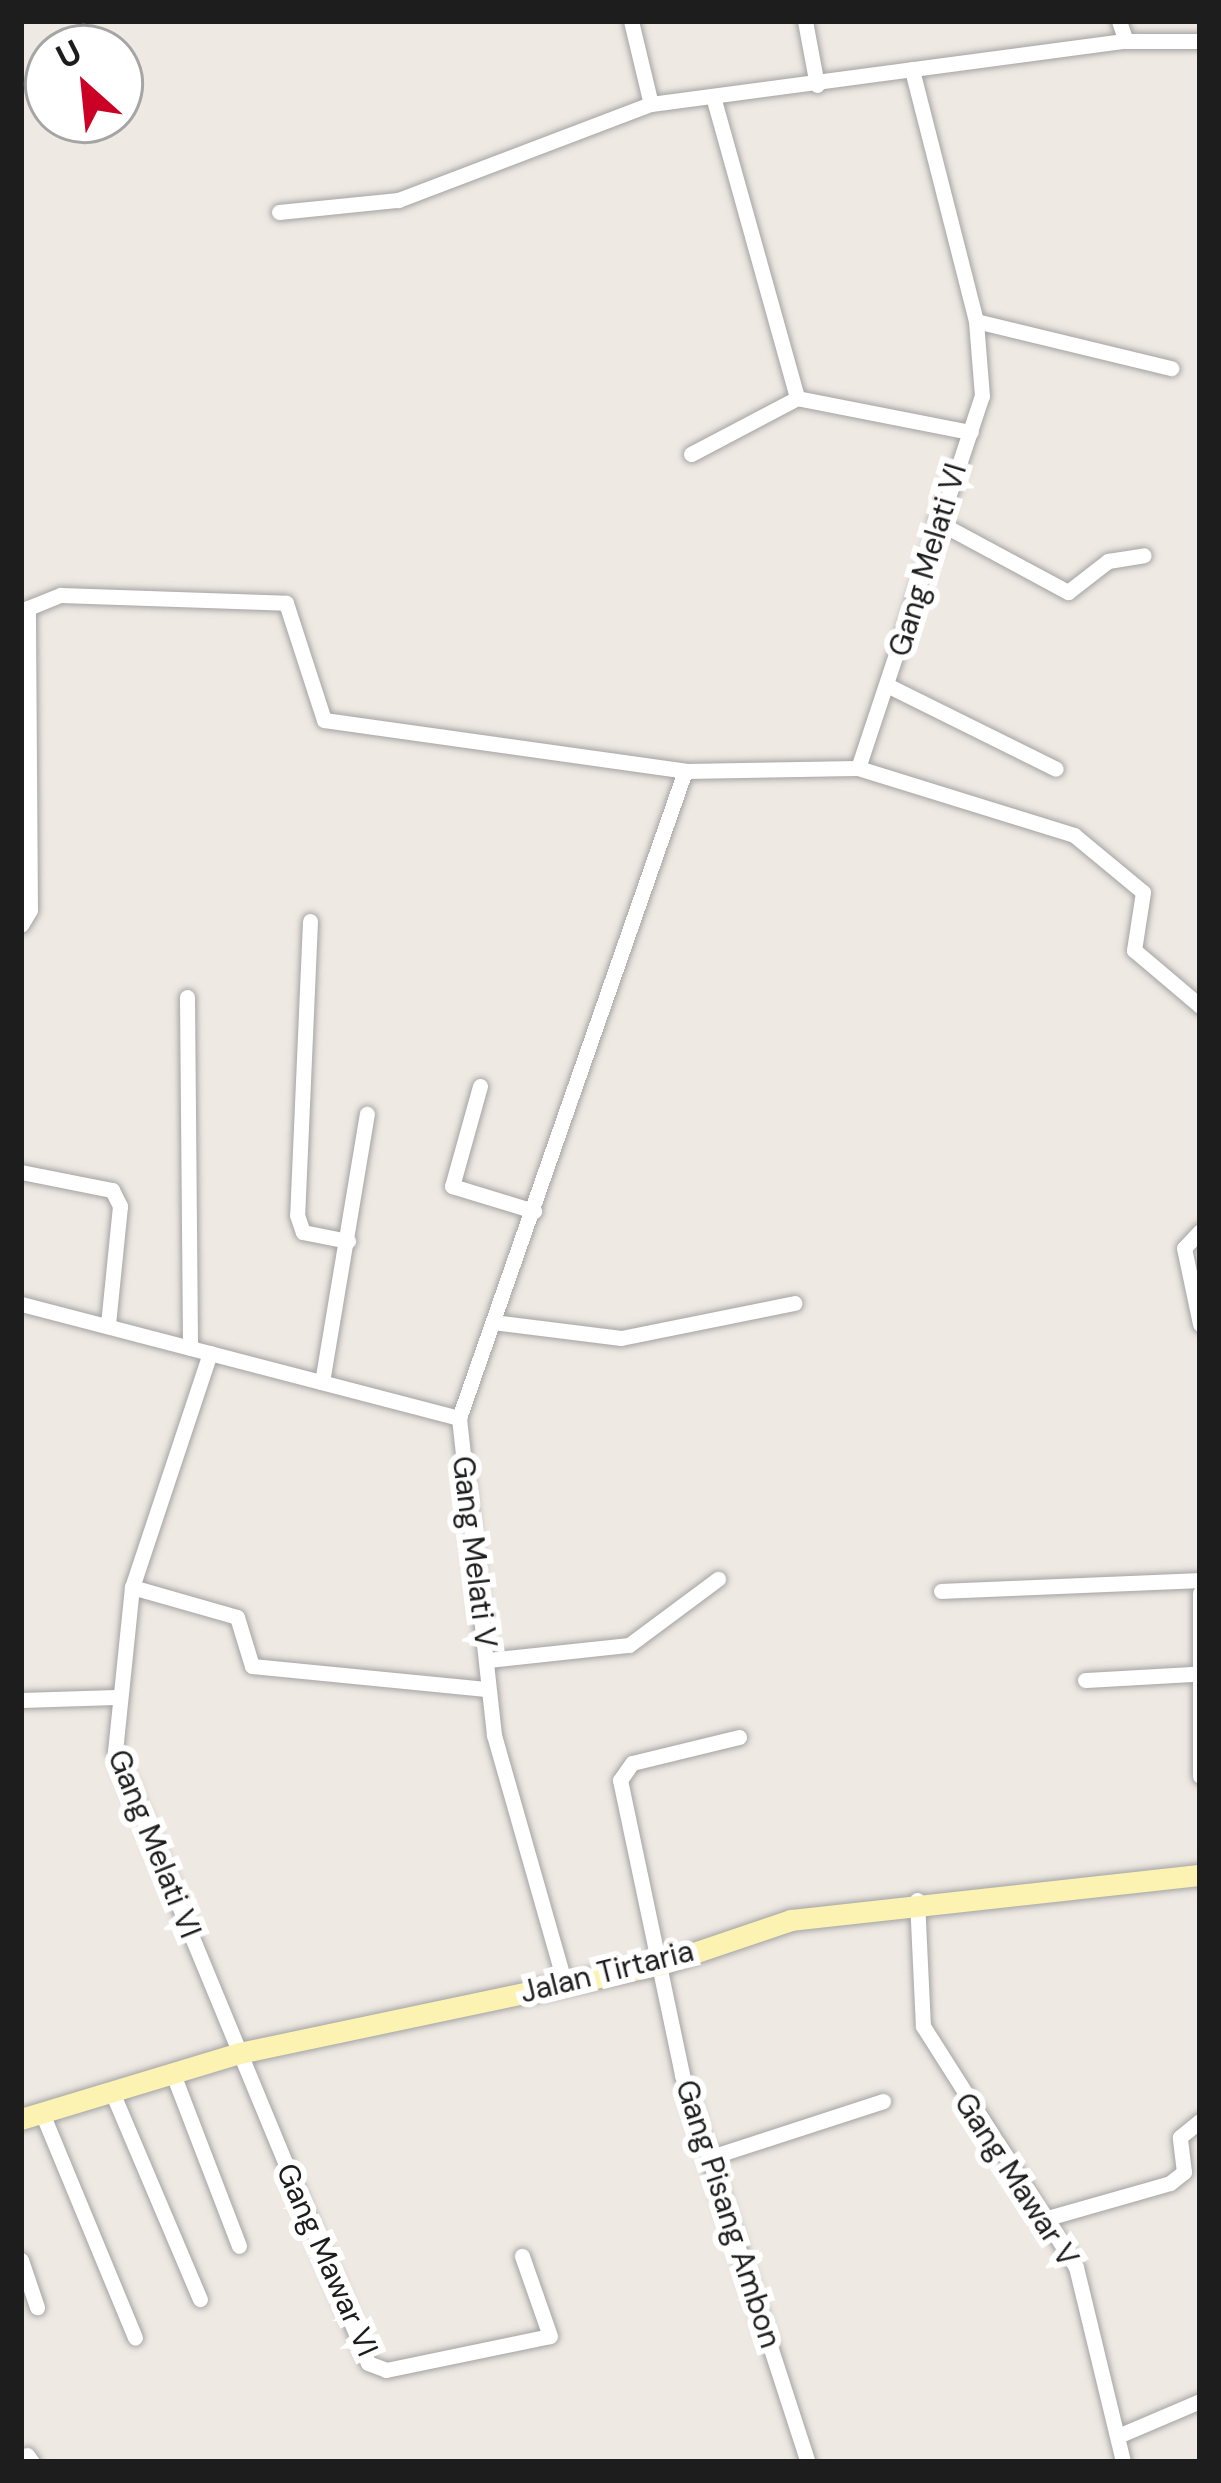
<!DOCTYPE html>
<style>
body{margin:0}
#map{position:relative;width:1221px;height:2483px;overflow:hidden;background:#efe9e3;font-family:"DM Sans",sans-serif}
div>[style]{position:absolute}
.roads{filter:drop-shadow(0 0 3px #a4a4a4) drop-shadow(0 0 3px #a4a4a4)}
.street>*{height:15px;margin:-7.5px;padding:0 7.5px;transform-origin:7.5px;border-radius:7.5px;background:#fff}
.secondary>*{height:21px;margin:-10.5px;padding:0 10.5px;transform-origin:10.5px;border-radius:10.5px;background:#fcf3b3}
span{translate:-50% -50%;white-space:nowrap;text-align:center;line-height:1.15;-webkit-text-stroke:12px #fff;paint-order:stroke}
.street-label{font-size:30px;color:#1d1d1d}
.frame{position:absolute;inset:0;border:24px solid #1d1d1d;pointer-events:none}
.north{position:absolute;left:24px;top:24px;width:120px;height:120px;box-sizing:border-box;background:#fff;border:3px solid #a5a5a5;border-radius:50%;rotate:333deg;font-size:33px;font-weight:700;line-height:48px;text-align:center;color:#1d1d1d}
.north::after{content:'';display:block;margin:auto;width:42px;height:54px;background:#cb0024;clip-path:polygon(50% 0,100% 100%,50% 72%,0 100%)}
</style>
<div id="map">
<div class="roads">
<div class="street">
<i style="left:631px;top:21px;width:85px;rotate:76.5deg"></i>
<i style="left:651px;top:104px;width:479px;rotate:-7.6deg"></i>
<i style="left:1126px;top:41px;width:74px"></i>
<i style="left:805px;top:21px;width:65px;rotate:79.4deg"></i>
<i style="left:1119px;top:21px;width:21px;rotate:71deg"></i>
<i style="left:714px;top:100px;width:309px;rotate:74.4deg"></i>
<i style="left:279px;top:212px;width:120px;rotate:-5.8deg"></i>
<i style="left:398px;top:200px;width:271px;rotate:-20.8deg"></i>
<i style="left:976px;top:321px;width:201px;rotate:13.6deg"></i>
<i style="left:691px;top:454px;width:120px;rotate:-27.8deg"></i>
<i style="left:797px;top:398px;width:177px;rotate:11.1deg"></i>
<i style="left:936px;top:521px;width:150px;rotate:28.3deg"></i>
<i style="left:1068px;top:592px;width:51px;rotate:-37.8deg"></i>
<i style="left:1108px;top:561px;width:36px;rotate:-9deg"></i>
<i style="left:889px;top:686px;width:186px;rotate:26.4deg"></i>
<i style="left:858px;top:768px;width:392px;rotate:-71.6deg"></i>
<i style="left:982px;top:396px;width:75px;rotate:-94.6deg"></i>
<i style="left:976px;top:321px;width:260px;rotate:-104.3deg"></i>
<i style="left:310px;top:921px;width:294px;rotate:92.5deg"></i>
<i style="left:297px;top:1215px;width:18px;rotate:71deg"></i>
<i style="left:303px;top:1232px;width:46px;rotate:11.3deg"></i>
<i style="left:21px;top:925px;width:17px;rotate:-59deg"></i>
<i style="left:30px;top:910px;width:302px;rotate:-90.4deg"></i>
<i style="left:28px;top:608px;width:35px;rotate:-22deg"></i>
<i style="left:61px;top:595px;width:225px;rotate:2deg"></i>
<i style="left:286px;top:603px;width:123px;rotate:72deg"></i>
<i style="left:324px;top:720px;width:365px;rotate:8deg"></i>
<i style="left:685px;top:771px;width:173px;rotate:-1deg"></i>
<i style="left:858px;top:768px;width:226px;rotate:17.2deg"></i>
<i style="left:1074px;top:835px;width:89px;rotate:39.6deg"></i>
<i style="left:1143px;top:892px;width:59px;rotate:98.8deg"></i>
<i style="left:1134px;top:950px;width:87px;rotate:40.3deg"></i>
<i style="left:187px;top:997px;width:351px;rotate:89.5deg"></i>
<i style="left:480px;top:1086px;width:104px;rotate:105.6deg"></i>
<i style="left:452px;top:1186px;width:86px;rotate:17deg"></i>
<i style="left:21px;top:1172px;width:93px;rotate:11.2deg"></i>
<i style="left:112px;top:1190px;width:18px;rotate:63deg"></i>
<i style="left:120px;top:1206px;width:119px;rotate:95.8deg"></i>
<i style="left:1200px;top:1231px;width:23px;rotate:133deg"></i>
<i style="left:1184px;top:1248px;width:78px;rotate:78.1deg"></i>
<i style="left:21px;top:1304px;width:453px;rotate:14.6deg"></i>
<i style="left:459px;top:1418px;width:319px;rotate:83.7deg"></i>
<i style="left:494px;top:1735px;width:259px;rotate:74.1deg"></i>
<i style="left:493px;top:1322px;width:129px;rotate:7.1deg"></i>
<i style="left:621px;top:1338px;width:177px;rotate:-11.4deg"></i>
<i style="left:210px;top:1353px;width:247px;rotate:108.4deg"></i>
<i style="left:132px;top:1587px;width:165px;rotate:95.9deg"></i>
<i style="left:115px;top:1751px;width:662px;rotate:67.54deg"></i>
<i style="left:368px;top:2363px;width:19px;rotate:21deg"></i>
<i style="left:386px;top:2370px;width:167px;rotate:-11.7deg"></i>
<i style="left:550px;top:2336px;width:85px;rotate:-109.3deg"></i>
<i style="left:322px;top:1382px;width:272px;rotate:-80.5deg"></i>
<i style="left:459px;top:1418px;width:685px;rotate:-70.75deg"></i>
<i style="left:132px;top:1587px;width:109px;rotate:15.9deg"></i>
<i style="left:237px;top:1617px;width:51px;rotate:73deg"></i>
<i style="left:252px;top:1666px;width:235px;rotate:5.6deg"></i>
<i style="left:941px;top:1591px;width:259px;rotate:-2.4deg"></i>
<i style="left:1200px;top:1593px;width:183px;rotate:90deg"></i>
<i style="left:488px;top:1660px;width:142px;rotate:-6.1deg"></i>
<i style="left:629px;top:1645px;width:111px;rotate:-36.6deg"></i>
<i style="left:1085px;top:1680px;width:108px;rotate:-3.2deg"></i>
<i style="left:21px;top:1700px;width:95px;rotate:-1.8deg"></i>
<i style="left:739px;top:1737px;width:110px;rotate:166.3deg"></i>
<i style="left:632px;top:1763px;width:21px;rotate:125deg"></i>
<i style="left:620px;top:1780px;width:301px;rotate:78.1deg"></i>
<i style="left:682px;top:2075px;width:407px;rotate:72deg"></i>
<i style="left:917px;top:1900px;width:126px;rotate:87.3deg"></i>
<i style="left:923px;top:2026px;width:285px;rotate:57.6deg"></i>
<i style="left:1076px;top:2267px;width:201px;rotate:76.4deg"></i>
<i style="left:173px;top:2074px;width:184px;rotate:69deg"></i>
<i style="left:112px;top:2092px;width:225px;rotate:67deg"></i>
<i style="left:42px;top:2113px;width:243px;rotate:67.5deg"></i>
<i style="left:711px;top:2157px;width:181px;rotate:-18deg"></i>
<i style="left:1044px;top:2219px;width:131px;rotate:-15.9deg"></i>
<i style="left:1170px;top:2183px;width:18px;rotate:-38deg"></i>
<i style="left:1184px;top:2172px;width:35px;rotate:-97deg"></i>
<i style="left:1180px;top:2137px;width:26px;rotate:-39deg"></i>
<i style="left:21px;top:2260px;width:50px;rotate:71.2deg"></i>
<i style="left:1118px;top:2436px;width:89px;rotate:-23.1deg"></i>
<i style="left:27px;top:2455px;width:9px;rotate:54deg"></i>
</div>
<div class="secondary">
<i style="left:21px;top:2119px;width:228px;rotate:-16.8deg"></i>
<i style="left:239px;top:2053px;width:431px;rotate:-11.9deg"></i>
<i style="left:661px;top:1964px;width:137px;rotate:-18.7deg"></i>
<i style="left:791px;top:1920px;width:411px;rotate:-6.3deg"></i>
</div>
</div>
<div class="street-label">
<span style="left:928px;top:560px;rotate:-73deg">Gang Melati VI</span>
<span style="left:474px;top:1552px;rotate:83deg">Gang Melati V</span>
<span style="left:154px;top:1844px;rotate:68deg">Gang Melati VI</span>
<span style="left:607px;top:1972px;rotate:-14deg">Jalan Tirtaria</span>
<span style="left:1016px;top:2180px;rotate:57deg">Gang Mawar V</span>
<span style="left:728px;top:2214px;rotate:72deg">Gang Pisang Ambon</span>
<span style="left:327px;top:2260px;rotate:66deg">Gang Mawar VI</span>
</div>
<div class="frame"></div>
<div class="north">U</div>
</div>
